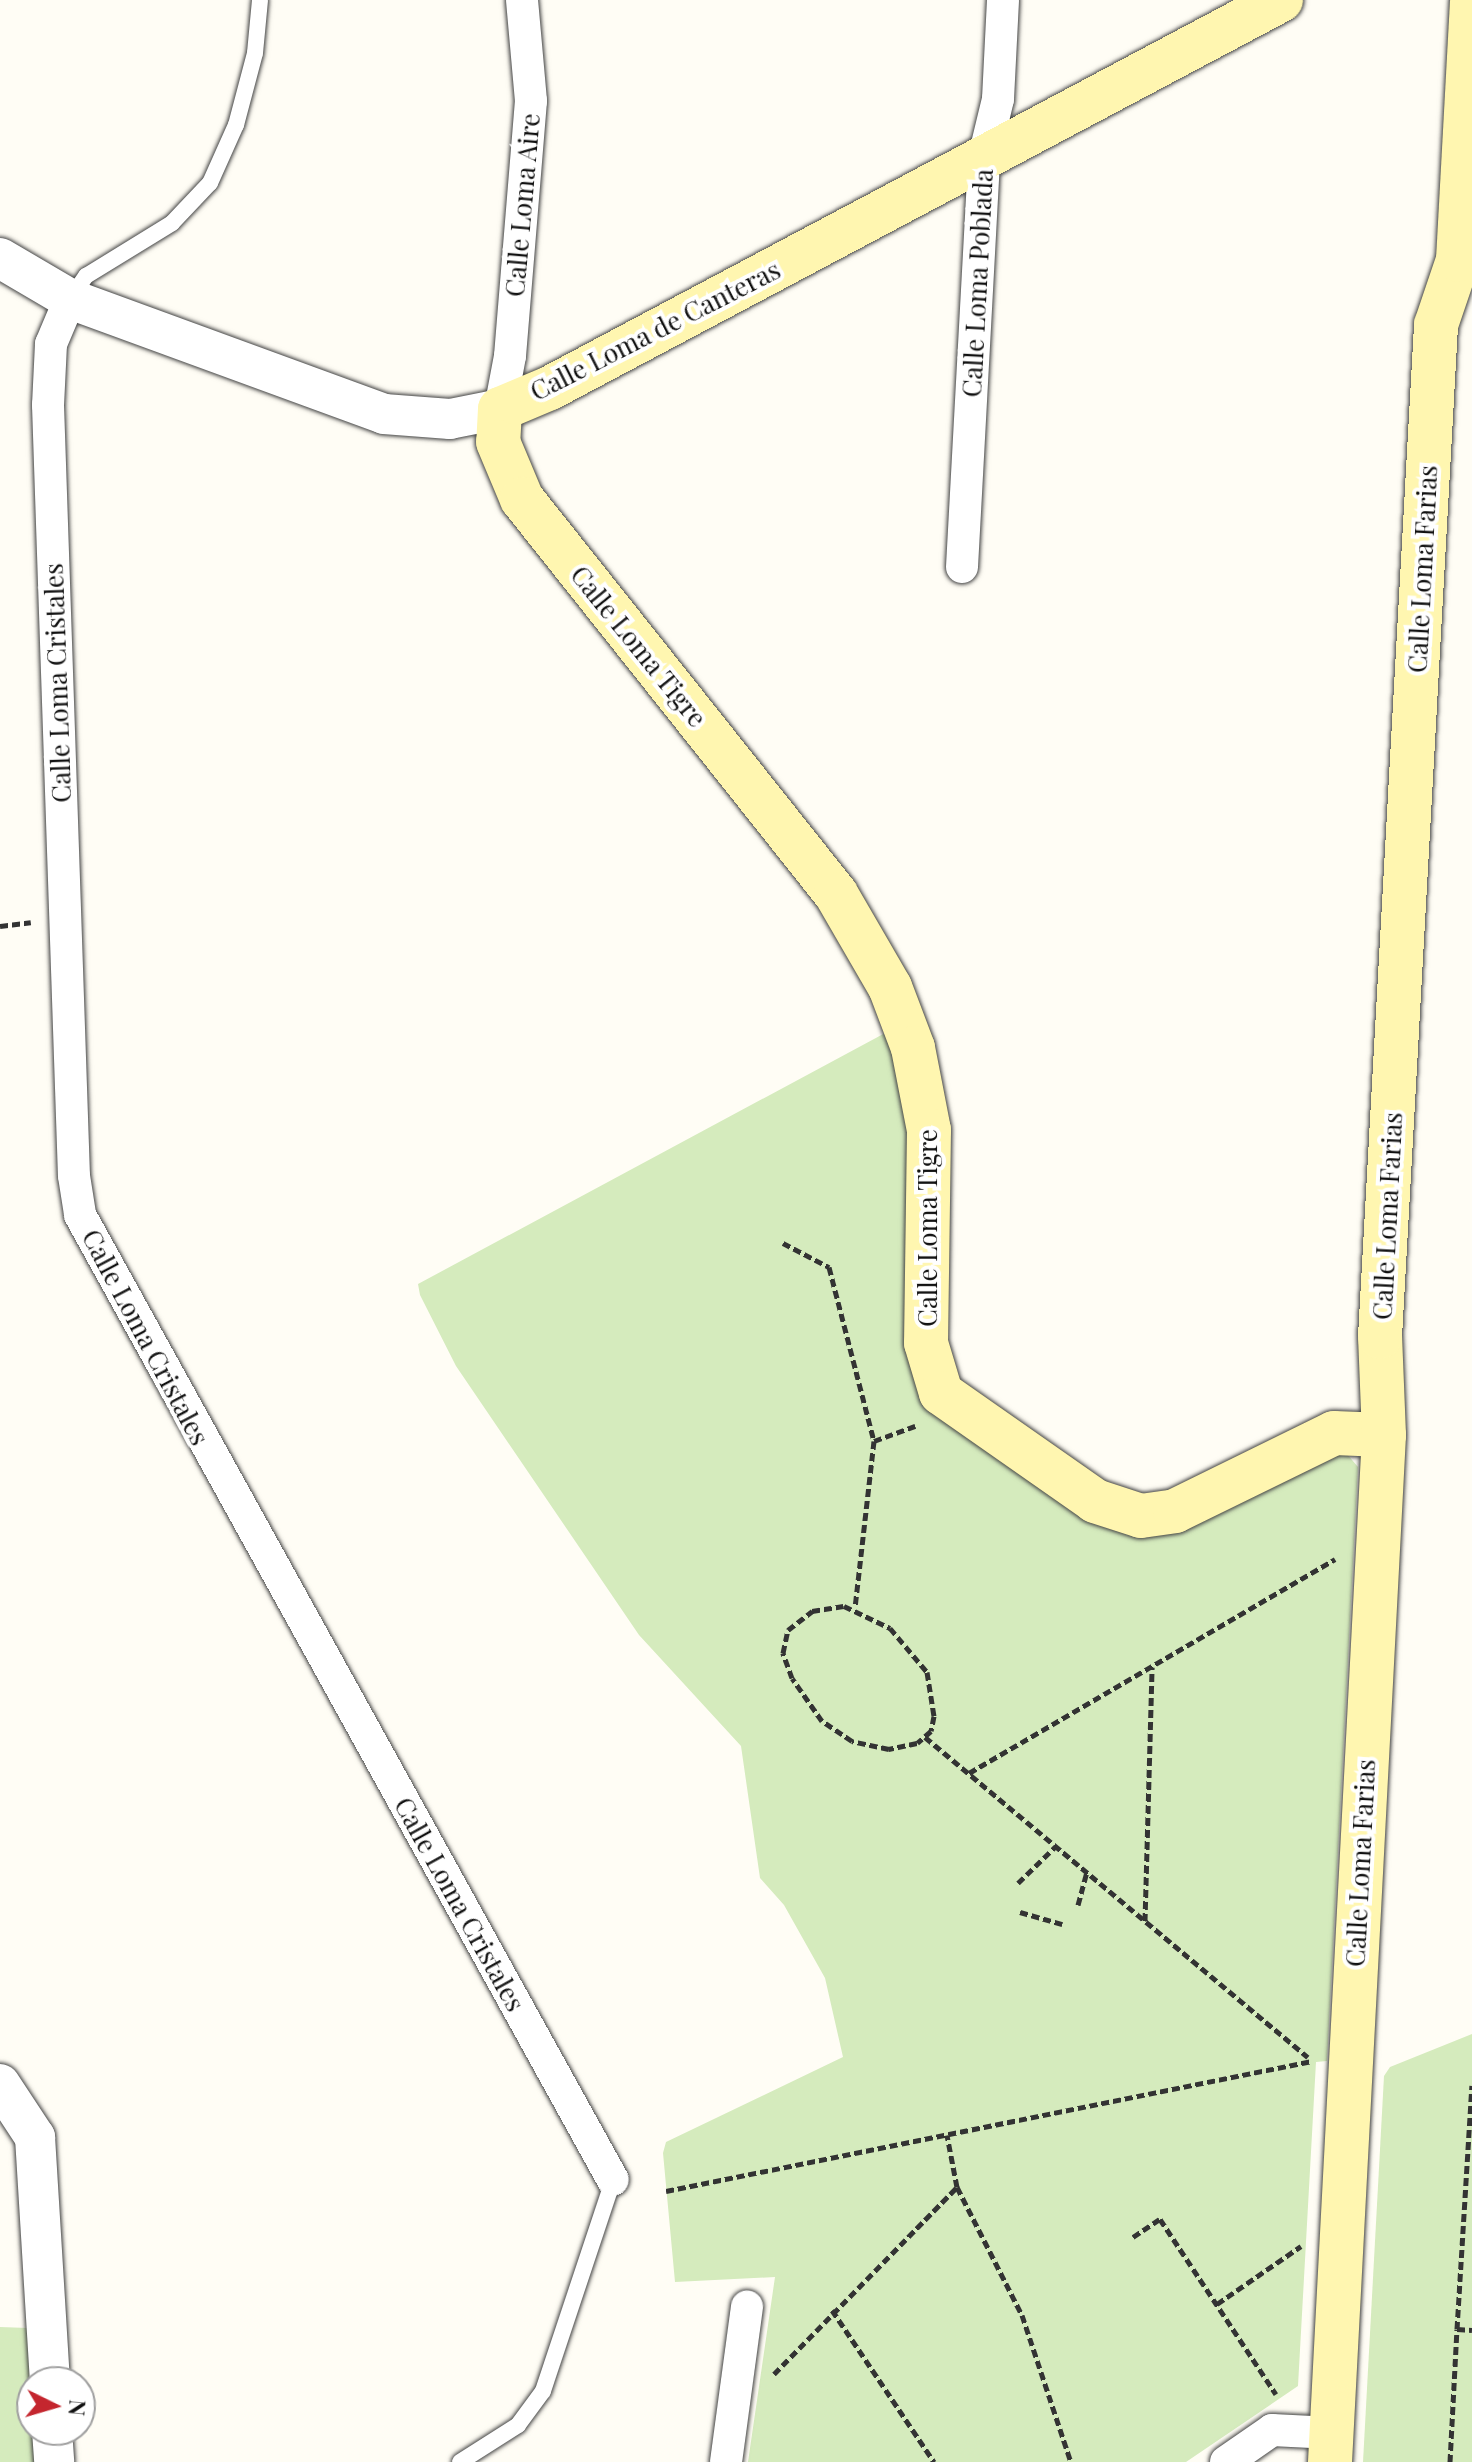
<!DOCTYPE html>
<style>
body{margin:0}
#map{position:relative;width:1472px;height:2462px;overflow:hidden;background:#fffdf5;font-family:"Playfair Display",serif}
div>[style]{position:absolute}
.green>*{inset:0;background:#d5ebbd}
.path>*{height:5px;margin-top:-2.5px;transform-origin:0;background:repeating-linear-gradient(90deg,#333 0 8px,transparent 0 12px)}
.roads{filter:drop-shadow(0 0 2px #444) drop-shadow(0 0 2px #444)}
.service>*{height:16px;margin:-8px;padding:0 8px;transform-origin:8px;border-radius:8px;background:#fff}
.minor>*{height:32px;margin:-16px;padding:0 16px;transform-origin:16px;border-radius:16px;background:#fff}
.tertiary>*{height:40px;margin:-20px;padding:0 20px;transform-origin:20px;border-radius:20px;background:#fff}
.secondary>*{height:44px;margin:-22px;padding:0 22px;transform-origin:22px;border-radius:22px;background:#fff6b0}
span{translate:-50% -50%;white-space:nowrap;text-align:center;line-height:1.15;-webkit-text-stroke:8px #fff;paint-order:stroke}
.street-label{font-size:26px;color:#111}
.north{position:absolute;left:16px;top:2366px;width:80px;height:80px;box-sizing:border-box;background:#fff;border:2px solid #a0a0a0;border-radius:50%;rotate:95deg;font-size:22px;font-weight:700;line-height:32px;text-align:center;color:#111}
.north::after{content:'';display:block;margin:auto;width:28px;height:36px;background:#c4262e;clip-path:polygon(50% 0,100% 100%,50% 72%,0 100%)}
</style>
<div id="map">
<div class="green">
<i style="clip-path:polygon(887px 1032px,911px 1108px,911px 1343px,1087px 1513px,1326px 1454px,1347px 1454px,1358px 1467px,1327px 2061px,1316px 2062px,1298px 2386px,1186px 2462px,748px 2462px,775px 2277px,675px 2282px,663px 2153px,666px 2142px,843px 2057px,825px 1978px,784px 1905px,760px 1878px,741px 1746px,639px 1635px,456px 1366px,420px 1295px,418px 1284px)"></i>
<i style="clip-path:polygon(1472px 2034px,1472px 2462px,1363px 2462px,1384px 2076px,1390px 2067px)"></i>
<i style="clip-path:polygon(0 2327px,28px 2328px,36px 2462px,0 2462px)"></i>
</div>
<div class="path">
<i style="left:0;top:926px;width:31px;rotate:-7deg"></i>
<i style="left:783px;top:1243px;width:52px;rotate:27.6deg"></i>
<i style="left:829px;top:1267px;width:180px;rotate:75.5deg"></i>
<i style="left:874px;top:1441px;width:167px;rotate:96.5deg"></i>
<i style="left:874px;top:1441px;width:44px;rotate:-20.1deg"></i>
<i style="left:844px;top:1606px;width:51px;rotate:25.6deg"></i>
<i style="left:890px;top:1628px;width:57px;rotate:49.9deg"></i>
<i style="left:927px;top:1672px;width:45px;rotate:81deg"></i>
<i style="left:934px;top:1716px;width:15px;rotate:101deg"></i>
<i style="left:931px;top:1731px;width:18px;rotate:139deg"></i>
<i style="left:917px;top:1743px;width:29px;rotate:168deg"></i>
<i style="left:889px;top:1749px;width:38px;rotate:-168deg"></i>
<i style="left:852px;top:1741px;width:36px;rotate:-146deg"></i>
<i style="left:822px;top:1721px;width:52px;rotate:-124.9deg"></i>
<i style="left:792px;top:1678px;width:27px;rotate:-110deg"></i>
<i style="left:783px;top:1653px;width:24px;rotate:-78deg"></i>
<i style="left:788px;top:1630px;width:31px;rotate:-38deg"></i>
<i style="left:812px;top:1611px;width:32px;rotate:-9deg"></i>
<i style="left:925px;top:1737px;width:499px;rotate:39.9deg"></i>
<i style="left:969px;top:1773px;width:424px;rotate:-30.3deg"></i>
<i style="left:1018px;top:1883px;width:53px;rotate:-44.2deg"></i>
<i style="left:1078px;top:1905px;width:34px;rotate:-75deg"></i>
<i style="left:1020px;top:1912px;width:44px;rotate:15.9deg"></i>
<i style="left:1145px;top:1921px;width:254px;rotate:-88.4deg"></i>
<i style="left:957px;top:2187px;width:144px;rotate:63.1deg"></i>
<i style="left:1022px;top:2315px;width:155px;rotate:71.6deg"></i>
<i style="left:666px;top:2191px;width:659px;rotate:-11.38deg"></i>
<i style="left:1133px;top:2237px;width:32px;rotate:-34deg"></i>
<i style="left:1160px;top:2219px;width:210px;rotate:56.5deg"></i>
<i style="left:1217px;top:2304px;width:102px;rotate:-34.6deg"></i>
<i style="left:832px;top:2310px;width:183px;rotate:56.1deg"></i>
<i style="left:1457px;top:2329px;width:244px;rotate:-86.5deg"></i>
<i style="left:774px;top:2374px;width:262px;rotate:-45.6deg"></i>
<i style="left:957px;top:2187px;width:53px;rotate:-100.9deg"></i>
<i style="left:1450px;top:2462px;width:133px;rotate:-87deg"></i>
<i style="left:1457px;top:2329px;width:15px;rotate:4deg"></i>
</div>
<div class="roads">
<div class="service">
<i style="left:71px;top:298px;width:27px;rotate:-56deg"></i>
<i style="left:86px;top:276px;width:101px;rotate:-31.6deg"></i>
<i style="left:172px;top:223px;width:55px;rotate:-46.5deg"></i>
<i style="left:210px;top:183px;width:64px;rotate:-65.9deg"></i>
<i style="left:236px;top:125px;width:74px;rotate:-75.2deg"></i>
<i style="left:255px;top:53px;width:53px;rotate:-84.6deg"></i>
<i style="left:460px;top:2462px;width:69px;rotate:-32.5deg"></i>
<i style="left:518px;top:2425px;width:42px;rotate:-53.7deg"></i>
<i style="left:543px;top:2391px;width:222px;rotate:-71.6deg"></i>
</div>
<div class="minor">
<i style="left:70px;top:299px;width:49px;rotate:112.9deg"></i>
<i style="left:51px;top:344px;width:61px;rotate:92.8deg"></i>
<i style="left:48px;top:405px;width:771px;rotate:88.07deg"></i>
<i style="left:74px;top:1176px;width:39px;rotate:81deg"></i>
<i style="left:80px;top:1215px;width:1102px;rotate:61.09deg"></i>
<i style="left:500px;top:409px;width:54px;rotate:-79.3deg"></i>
<i style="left:510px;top:356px;width:256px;rotate:-85.3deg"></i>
<i style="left:531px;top:101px;width:101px;rotate:-95.1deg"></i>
<i style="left:962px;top:567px;width:411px;rotate:-86.9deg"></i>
<i style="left:984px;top:157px;width:60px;rotate:-76.4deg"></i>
<i style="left:998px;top:99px;width:99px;rotate:-87.1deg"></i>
<i style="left:726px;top:2462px;width:157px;rotate:-82.3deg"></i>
<i style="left:1226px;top:2462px;width:56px;rotate:-34.8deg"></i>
<i style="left:1272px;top:2430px;width:60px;rotate:2.9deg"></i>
</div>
<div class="tertiary">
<i style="left:0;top:258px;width:81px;rotate:30.4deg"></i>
<i style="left:70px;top:299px;width:334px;rotate:20.1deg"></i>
<i style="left:384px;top:414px;width:66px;rotate:4.3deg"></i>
<i style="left:450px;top:419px;width:51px;rotate:-11.3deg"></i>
<i style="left:0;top:2084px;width:64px;rotate:56.6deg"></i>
<i style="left:35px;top:2137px;width:245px;rotate:86.5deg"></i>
<i style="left:52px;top:2430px;width:32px;rotate:86deg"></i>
</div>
<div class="secondary">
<i style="left:1281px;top:0;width:828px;rotate:152.04deg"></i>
<i style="left:550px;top:388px;width:54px;rotate:157.2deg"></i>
<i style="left:500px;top:409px;width:33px;rotate:93deg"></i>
<i style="left:498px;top:442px;width:62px;rotate:67.2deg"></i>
<i style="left:522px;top:499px;width:505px;rotate:51.52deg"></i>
<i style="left:836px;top:894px;width:108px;rotate:59.9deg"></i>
<i style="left:890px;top:987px;width:65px;rotate:69.3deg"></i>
<i style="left:913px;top:1048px;width:84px;rotate:79deg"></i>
<i style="left:929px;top:1130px;width:213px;rotate:90.8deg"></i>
<i style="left:926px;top:1343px;width:52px;rotate:73.3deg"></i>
<i style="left:941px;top:1393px;width:188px;rotate:35deg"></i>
<i style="left:1095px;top:1501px;width:48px;rotate:18.1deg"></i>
<i style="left:1141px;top:1516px;width:34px;rotate:-8deg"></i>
<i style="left:1175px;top:1511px;width:177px;rotate:-26.1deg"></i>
<i style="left:1334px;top:1433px;width:50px;rotate:2.3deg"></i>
<i style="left:1330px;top:2462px;width:1028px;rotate:-86.99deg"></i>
<i style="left:1384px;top:1435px;width:98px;rotate:-92.3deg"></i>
<i style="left:1380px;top:1337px;width:1014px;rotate:-86.83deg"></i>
<i style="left:1436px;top:325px;width:69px;rotate:-71.3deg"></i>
<i style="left:1458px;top:260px;width:258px;rotate:-86.9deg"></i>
</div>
</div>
<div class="street-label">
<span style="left:522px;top:205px;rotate:-85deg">Calle Loma Aire</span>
<span style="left:977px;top:283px;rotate:-87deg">Calle Loma Poblada</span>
<span style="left:655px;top:330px;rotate:-27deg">Calle Loma de Canteras</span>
<span style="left:1422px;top:569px;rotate:-87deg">Calle Loma Farias</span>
<span style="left:639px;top:646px;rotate:51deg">Calle Loma Tigre</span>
<span style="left:57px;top:683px;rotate:-92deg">Calle Loma Cristales</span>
<span style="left:1387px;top:1216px;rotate:-87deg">Calle Loma Farias</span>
<span style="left:927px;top:1228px;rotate:-90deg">Calle Loma Tigre</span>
<span style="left:146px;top:1337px;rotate:62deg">Calle Loma Cristales</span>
<span style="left:1360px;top:1863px;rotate:-87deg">Calle Loma Farias</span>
<span style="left:460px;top:1904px;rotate:61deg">Calle Loma Cristales</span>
</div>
<div class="north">N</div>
</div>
